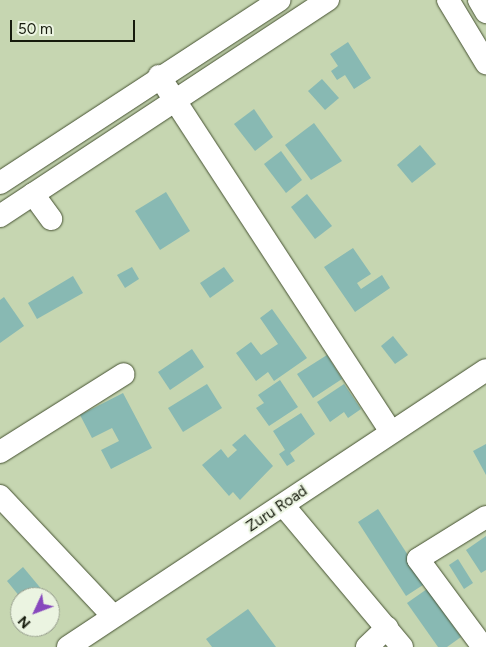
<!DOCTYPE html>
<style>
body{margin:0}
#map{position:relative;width:486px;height:647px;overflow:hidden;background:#c6d6b1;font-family:Figtree,sans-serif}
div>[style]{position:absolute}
.building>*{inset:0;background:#88b9b3}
.roads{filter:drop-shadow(0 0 1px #455131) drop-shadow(0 0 1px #455131)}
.minor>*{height:22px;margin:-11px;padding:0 11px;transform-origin:11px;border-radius:11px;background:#fff}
span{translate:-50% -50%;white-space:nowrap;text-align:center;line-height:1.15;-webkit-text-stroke:4px #ebf4e1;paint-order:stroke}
.street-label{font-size:15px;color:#161b0d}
.north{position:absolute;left:10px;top:587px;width:50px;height:50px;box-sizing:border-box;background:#ebf4e1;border:1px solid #969d8c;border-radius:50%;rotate:227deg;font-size:14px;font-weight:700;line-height:20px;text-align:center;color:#161b0d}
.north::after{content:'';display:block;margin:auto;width:18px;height:22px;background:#8748bd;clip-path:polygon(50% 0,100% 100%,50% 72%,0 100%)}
.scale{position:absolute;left:10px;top:20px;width:125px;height:22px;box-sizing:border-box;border:2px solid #161b0d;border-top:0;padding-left:6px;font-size:15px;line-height:18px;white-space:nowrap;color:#161b0d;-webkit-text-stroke:4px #ebf4e1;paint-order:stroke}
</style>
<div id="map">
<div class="building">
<i style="clip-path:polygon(348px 42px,371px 78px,354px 89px,345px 75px,337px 80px,331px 71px,338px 66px,330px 54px)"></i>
<i style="clip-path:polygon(322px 79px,339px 98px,325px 110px,308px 91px)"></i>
<i style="clip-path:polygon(254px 109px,273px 137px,255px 151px,234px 124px)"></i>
<i style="clip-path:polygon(314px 123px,342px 161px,311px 180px,285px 145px)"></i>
<i style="clip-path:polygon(420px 145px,436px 164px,412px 183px,397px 165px)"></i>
<i style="clip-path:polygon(281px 151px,302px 180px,286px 193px,264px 164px)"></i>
<i style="clip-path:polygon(166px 192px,190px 231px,160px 250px,135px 211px)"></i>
<i style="clip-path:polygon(307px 194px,332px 226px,315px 239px,291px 207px)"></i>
<i style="clip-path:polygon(353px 248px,371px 274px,357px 283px,361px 289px,382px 275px,390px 288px,355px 312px,324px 267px)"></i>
<i style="clip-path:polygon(132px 267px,139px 279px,125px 288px,117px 275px)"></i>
<i style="clip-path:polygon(224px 267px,234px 281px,210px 298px,200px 283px)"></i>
<i style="clip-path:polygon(73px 276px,83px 293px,37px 319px,28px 303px)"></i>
<i style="clip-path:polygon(4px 297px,24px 326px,0 343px,0 300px)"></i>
<i style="clip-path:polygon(272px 309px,307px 358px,274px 381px,268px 372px,256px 381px,236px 353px,251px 342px,261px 355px,278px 344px,260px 318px)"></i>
<i style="clip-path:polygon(393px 336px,408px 355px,395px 364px,381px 346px)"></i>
<i style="clip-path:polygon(192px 349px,204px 367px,170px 390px,158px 372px)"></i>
<i style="clip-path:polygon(327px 355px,342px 379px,313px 398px,297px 374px)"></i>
<i style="clip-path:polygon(280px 380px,298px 407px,269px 426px,256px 408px,264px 403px,258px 395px)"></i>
<i style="clip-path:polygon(207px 384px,222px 408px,183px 432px,168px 408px)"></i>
<i style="clip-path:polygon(344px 384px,361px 409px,348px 418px,344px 412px,330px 422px,317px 402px)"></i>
<i style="clip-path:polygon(123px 393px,152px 448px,111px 469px,101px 450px,119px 441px,112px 428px,92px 438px,80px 415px)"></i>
<i style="clip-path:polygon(301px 413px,315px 434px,290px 453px,295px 461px,287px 466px,279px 454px,285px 450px,273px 431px)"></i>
<i style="clip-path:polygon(245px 434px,273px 466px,240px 500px,233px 492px,229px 496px,202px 465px,221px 449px,228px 458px,237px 450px,232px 445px)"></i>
<i style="clip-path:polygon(486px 444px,486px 475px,473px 451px)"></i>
<i style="clip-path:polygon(378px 509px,426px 583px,406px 596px,358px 522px)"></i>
<i style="clip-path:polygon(486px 536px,486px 570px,481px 573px,466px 550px)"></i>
<i style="clip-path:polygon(458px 559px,473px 583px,464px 589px,449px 565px)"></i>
<i style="clip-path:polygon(23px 567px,48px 597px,20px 597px,7px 581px)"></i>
<i style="clip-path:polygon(427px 589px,461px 637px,447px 647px,438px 647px,407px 603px)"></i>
<i style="clip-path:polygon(248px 609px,276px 647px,212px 647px,206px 639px)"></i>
</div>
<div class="roads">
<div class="minor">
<i style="left:448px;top:0;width:74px;rotate:58.9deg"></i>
<i style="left:479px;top:0;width:14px;rotate:60deg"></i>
<i style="left:159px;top:76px;width:425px;rotate:56.9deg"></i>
<i style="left:0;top:183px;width:334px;rotate:-33.2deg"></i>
<i style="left:33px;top:194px;width:31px;rotate:54deg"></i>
<i style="left:0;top:216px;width:393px;rotate:-33.4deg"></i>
<i style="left:0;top:452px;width:146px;rotate:-32.2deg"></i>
<i style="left:0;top:496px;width:165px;rotate:46.7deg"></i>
<i style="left:283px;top:505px;width:185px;rotate:50deg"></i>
<i style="left:68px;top:647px;width:501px;rotate:-33.53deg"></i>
<i style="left:367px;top:647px;width:28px;rotate:-44deg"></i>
<i style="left:483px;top:647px;width:109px;rotate:-126.5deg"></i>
<i style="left:418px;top:559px;width:80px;rotate:-31.7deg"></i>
</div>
</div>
<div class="street-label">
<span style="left:277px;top:509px;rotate:-34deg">Zuru Road</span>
</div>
<div class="north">N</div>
<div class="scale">50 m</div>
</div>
